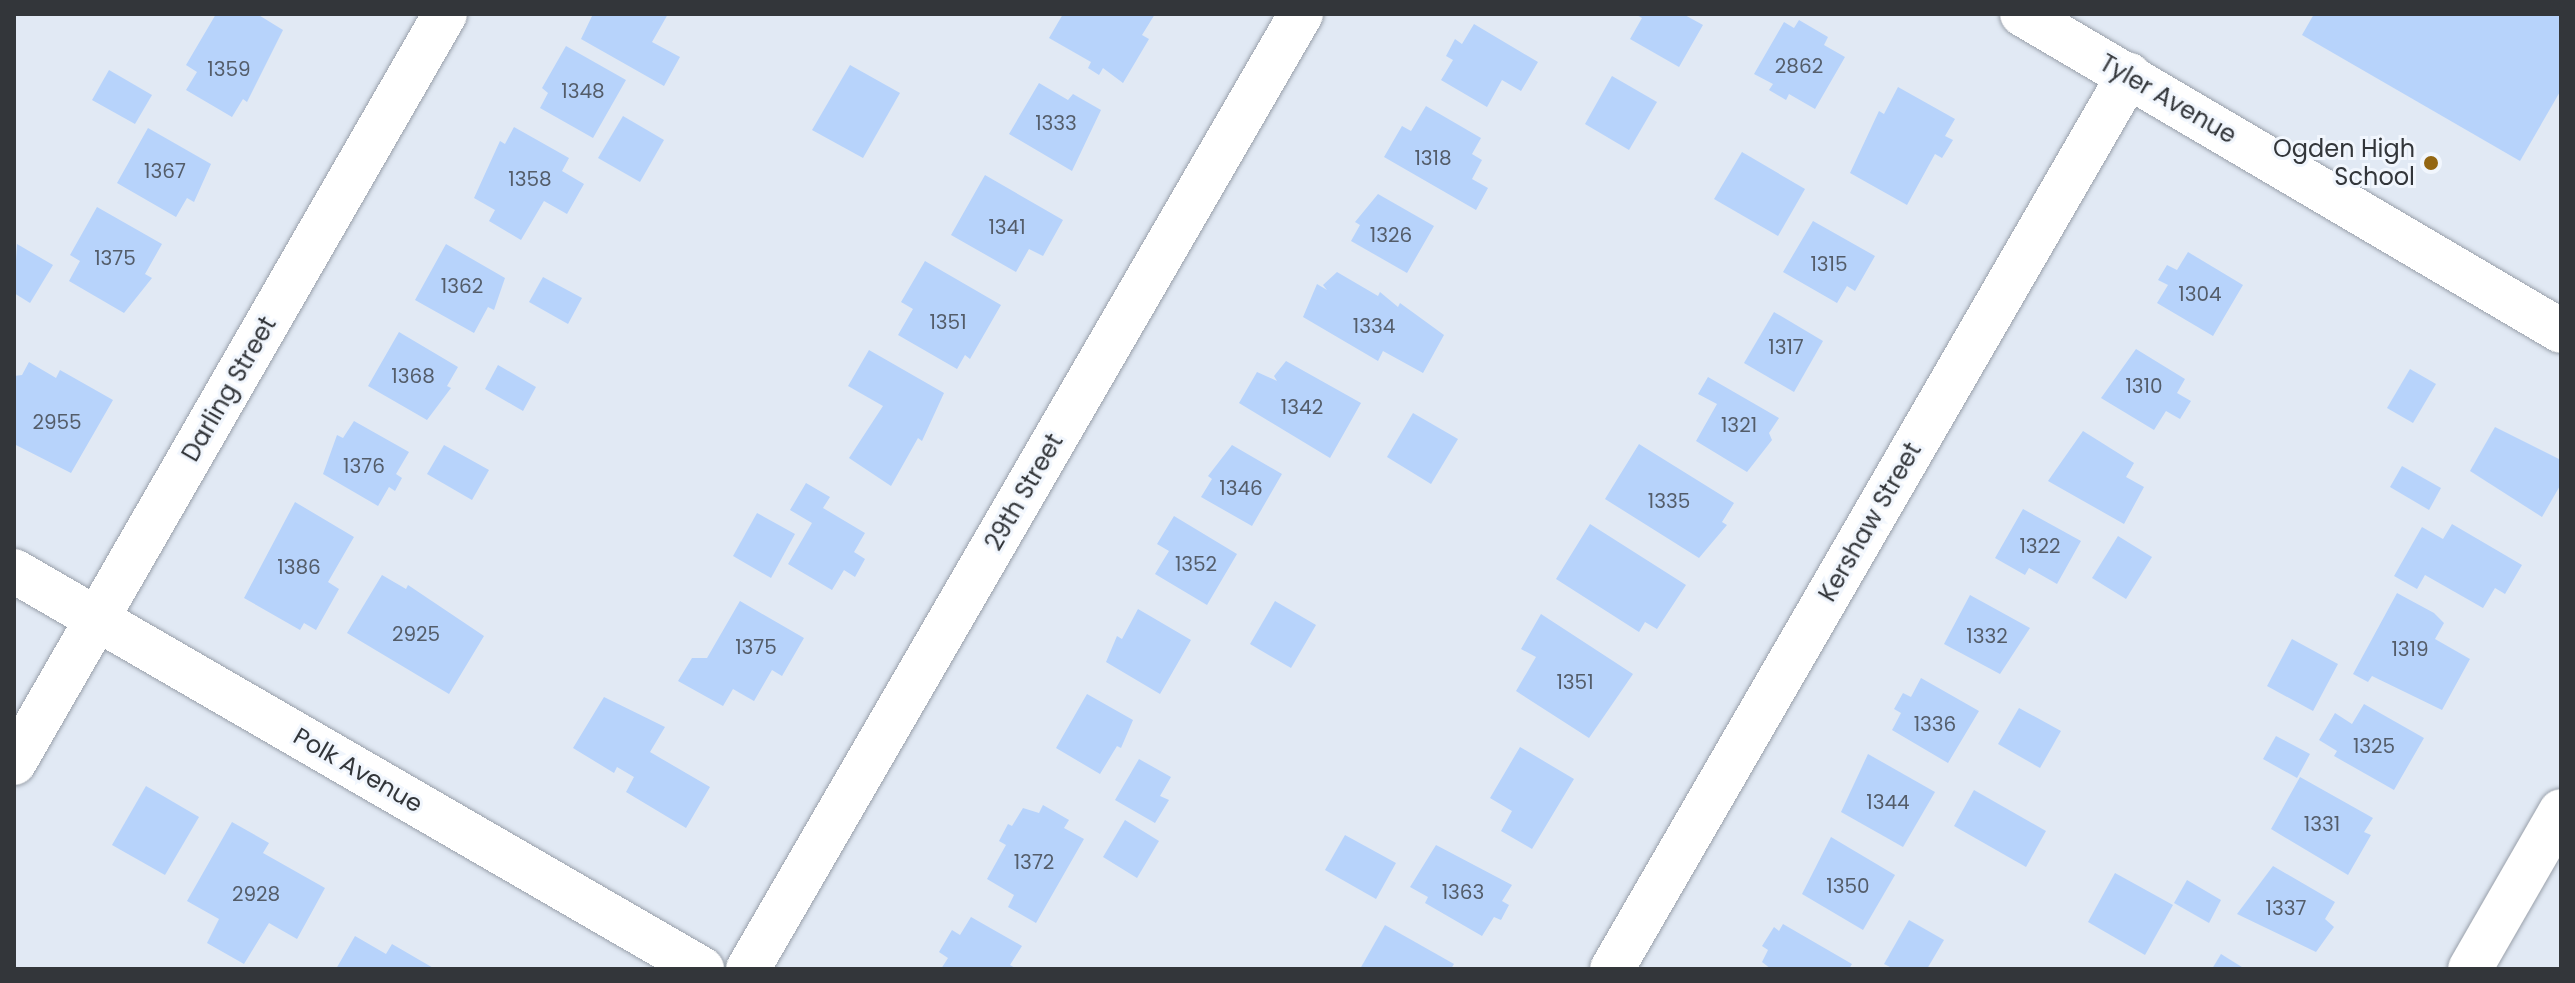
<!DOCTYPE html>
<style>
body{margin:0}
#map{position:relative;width:2575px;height:983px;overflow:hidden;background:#e1e9f4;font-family:Poppins,sans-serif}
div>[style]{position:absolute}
.building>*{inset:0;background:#b7d3fb}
.roads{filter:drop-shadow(0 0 2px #99a0aa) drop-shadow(0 0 2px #99a0aa)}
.street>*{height:44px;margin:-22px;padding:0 22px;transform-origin:22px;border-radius:22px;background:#fff}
.secondary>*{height:44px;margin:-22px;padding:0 22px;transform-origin:22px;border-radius:22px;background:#fff}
.dots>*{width:22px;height:22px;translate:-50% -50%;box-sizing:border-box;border:4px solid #f1f6fd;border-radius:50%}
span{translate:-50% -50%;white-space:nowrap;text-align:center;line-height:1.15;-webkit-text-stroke:6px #f1f6fd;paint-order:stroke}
.number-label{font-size:20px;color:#545d6a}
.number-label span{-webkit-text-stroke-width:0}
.street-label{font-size:24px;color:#33363a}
.poi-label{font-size:24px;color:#33363a}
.right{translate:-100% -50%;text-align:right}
.frame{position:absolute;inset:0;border:16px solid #33363a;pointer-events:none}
</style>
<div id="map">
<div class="building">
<i style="clip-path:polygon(216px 14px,257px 14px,283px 30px,247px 102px,243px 99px,232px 117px,186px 90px,197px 72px,186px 65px)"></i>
<i style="clip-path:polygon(593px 14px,668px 14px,652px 42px,680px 57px,664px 86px,581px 39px)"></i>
<i style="clip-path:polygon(1063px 14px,1155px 14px,1142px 35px,1149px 39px,1123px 83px,1103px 68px,1099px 75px,1088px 68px,1091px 62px,1049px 38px)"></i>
<i style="clip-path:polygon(1635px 14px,1683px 14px,1703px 25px,1679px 67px,1630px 39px,1642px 18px)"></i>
<i style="clip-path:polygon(2314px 14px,2561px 14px,2561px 90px,2520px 161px,2302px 35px)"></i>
<i style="clip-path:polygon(1799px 20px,1828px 37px,1824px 45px,1845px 57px,1815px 109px,1789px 94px,1786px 100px,1769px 90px,1773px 84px,1754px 74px,1784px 22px,1794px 28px)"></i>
<i style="clip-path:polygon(1474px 24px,1538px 62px,1521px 91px,1502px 80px,1487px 107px,1441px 80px,1453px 60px,1446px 56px,1455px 39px,1462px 44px)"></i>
<i style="clip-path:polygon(566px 46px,626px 80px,593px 138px,540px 108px,548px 93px,542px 88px)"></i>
<i style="clip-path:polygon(850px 65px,900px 93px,863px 158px,812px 130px)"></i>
<i style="clip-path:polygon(109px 70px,152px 95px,135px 124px,92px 100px)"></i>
<i style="clip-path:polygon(1612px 76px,1657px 102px,1629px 150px,1585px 124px)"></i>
<i style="clip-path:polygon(1039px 83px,1068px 100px,1073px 94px,1101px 110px,1072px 171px,1009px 134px)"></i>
<i style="clip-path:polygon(1898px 87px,1955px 119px,1945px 136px,1953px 140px,1942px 158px,1935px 154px,1907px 205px,1850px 173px,1879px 111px,1884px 114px)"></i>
<i style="clip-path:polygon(1426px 106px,1481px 138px,1472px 154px,1482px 160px,1472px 179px,1488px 188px,1476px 210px,1384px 157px,1402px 126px,1411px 131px)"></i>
<i style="clip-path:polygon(623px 116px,664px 140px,640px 182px,598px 158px)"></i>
<i style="clip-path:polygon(514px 127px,569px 158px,562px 171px,584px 184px,567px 214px,544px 201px,521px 240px,489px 221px,495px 210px,474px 198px,500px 141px,505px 144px)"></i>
<i style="clip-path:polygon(148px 128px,211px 164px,194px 202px,187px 198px,176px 217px,117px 183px)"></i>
<i style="clip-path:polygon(1742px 152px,1805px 189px,1778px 236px,1714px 199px)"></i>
<i style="clip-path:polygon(985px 175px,1063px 220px,1043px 256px,1029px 249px,1016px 272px,951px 235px)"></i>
<i style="clip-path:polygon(1378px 194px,1434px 226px,1407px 273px,1351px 241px,1360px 225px,1355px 222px)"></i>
<i style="clip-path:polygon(97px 207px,162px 244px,145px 274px,152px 278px,124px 313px,69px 281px,80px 261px,70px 255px)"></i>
<i style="clip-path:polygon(1813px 221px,1875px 256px,1855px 291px,1847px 286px,1837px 303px,1783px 272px)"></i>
<i style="clip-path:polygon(17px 244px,53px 265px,30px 303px,14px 293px)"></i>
<i style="clip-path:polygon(446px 244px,505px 278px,494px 310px,488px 307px,474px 333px,415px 300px)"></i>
<i style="clip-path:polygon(2188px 252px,2243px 285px,2213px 336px,2157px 303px,2168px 285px,2158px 280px,2167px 265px,2177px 270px)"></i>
<i style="clip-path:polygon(925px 261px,1001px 305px,970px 359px,965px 355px,957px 369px,898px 335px,913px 309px,901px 302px)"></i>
<i style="clip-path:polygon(1337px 272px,1378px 296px,1380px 292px,1398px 307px,1400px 303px,1444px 335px,1423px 373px,1383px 351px,1378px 361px,1303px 317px,1317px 284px,1327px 290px,1323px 285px)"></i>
<i style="clip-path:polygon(543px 277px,582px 298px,568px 324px,529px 302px)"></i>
<i style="clip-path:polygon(1774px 312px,1823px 341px,1794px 392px,1744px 363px)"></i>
<i style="clip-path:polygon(399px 332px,458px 367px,447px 386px,451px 388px,427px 420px,368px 386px)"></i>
<i style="clip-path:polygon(2136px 349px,2185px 379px,2177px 393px,2191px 401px,2180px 419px,2166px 411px,2154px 430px,2101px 398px)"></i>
<i style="clip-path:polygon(869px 350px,944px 393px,922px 441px,918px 438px,891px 486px,849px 458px,883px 406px,848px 386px)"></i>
<i style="clip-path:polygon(1286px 361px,1361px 403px,1330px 458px,1239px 403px,1257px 372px,1277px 381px,1274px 376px)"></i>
<i style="clip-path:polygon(29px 362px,56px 378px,60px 370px,113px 400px,71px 473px,14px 444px,14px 376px,22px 375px)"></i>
<i style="clip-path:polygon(498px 365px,536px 387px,523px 411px,485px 389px)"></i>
<i style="clip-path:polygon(2410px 369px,2436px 384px,2413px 423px,2387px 408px)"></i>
<i style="clip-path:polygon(1708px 377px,1779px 418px,1769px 433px,1772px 440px,1747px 472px,1696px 441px,1717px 404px,1698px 394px)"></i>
<i style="clip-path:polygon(1413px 413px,1458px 439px,1431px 484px,1387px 457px)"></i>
<i style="clip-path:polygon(354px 421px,409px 452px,396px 474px,402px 478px,395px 491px,389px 487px,378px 506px,323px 474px,337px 435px,343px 438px)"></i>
<i style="clip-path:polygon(2495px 427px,2561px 460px,2561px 484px,2542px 517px,2470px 471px)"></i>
<i style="clip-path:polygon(2083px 431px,2134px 463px,2126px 477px,2144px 487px,2124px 524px,2048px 481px)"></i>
<i style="clip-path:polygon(1639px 444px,1734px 503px,1722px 522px,1727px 525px,1699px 558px,1605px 499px)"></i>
<i style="clip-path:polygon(444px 445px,489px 470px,472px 500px,427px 474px)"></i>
<i style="clip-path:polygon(1232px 445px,1282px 474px,1252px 526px,1201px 497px,1212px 479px,1208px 476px)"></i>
<i style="clip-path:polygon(2402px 466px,2441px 488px,2429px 510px,2390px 487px)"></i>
<i style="clip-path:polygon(806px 483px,830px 497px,823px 508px,865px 533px,854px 552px,865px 559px,855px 577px,844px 570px,832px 590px,788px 564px,812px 523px,790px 510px)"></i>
<i style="clip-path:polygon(295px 502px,354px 537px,328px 582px,339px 589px,316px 630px,304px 623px,300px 630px,244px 598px)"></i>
<i style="clip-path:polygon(2023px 509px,2081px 541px,2057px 584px,2029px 568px,2025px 575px,1995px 558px)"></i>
<i style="clip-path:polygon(757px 513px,795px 534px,771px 578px,733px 556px)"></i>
<i style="clip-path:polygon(1174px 516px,1237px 554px,1207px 605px,1155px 574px,1169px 551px,1157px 544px)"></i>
<i style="clip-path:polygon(1590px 524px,1686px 585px,1657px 629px,1645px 622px,1639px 632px,1556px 579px)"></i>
<i style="clip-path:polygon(2452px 524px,2522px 565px,2505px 594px,2495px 588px,2483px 608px,2425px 575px,2417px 589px,2394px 576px,2422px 527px,2443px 539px)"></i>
<i style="clip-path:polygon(2118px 536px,2152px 557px,2126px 599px,2092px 578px)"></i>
<i style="clip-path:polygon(382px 575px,406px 589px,408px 585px,484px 636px,449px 694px,347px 633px)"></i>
<i style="clip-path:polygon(2397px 593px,2434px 613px,2444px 623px,2435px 639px,2470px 659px,2442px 710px,2372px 676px,2368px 682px,2353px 674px)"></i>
<i style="clip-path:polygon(1970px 595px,2030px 628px,2000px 674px,1944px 644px)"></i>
<i style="clip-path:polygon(740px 601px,804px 638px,782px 676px,772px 670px,754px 701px,733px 689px,723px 706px,678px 681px,692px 658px,707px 658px)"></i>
<i style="clip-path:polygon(1275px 601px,1316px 625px,1291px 668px,1250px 644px)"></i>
<i style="clip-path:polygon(1138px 609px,1191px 640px,1160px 694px,1106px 662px,1117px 636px,1122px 639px)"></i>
<i style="clip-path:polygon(1541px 614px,1633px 674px,1589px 738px,1516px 691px,1536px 657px,1521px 649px)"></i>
<i style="clip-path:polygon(2292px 639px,2338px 664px,2313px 711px,2267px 686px)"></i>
<i style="clip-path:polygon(1921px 678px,1979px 711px,1948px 763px,1892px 730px,1901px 713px,1894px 709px,1903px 693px,1911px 697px)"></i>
<i style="clip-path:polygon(1087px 694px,1133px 720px,1121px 748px,1117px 746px,1100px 774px,1056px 748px)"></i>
<i style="clip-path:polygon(604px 697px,665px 727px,650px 752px,710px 787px,686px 828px,626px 792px,634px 777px,617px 767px,614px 773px,573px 748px)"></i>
<i style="clip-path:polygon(2364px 704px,2424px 738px,2394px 790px,2334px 756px,2337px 751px,2319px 740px,2335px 713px,2352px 724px)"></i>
<i style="clip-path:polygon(2019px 708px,2061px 731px,2040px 768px,1998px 744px)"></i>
<i style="clip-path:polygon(2276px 736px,2310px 754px,2297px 778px,2263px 759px)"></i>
<i style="clip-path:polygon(1520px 747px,1574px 779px,1532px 849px,1501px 831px,1512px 811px,1490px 798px)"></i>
<i style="clip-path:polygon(1868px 754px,1935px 792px,1903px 847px,1841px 812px)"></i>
<i style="clip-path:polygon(1139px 759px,1171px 777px,1160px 796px,1169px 800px,1155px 823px,1115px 800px)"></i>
<i style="clip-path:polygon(2300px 777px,2373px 818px,2364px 832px,2371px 835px,2348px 875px,2271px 829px)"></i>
<i style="clip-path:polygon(146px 786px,199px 817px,165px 875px,112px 845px)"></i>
<i style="clip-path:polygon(1974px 790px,2046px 831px,2026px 867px,1954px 826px)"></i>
<i style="clip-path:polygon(1043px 805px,1069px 820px,1064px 828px,1084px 839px,1036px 923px,1008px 907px,1014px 895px,987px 879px,1006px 845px,999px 841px,1008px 824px,1012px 826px,1023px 808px,1039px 813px)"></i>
<i style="clip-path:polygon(1125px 820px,1159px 841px,1137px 878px,1103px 857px)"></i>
<i style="clip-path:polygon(232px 822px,269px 843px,263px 853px,325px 888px,297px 939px,269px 923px,244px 964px,207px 943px,219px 919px,187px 901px)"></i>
<i style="clip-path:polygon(1345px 835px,1396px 863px,1376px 899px,1325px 870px)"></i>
<i style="clip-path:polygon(1831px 837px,1895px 875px,1863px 930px,1802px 894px)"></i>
<i style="clip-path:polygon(1436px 845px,1512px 885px,1502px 901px,1509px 905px,1501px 920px,1494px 917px,1482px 936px,1425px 903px,1428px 897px,1410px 887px)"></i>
<i style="clip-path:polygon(2273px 866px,2335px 902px,2325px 919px,2334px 927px,2316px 952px,2237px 914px)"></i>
<i style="clip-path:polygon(2115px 873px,2173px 905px,2145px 955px,2088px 922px)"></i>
<i style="clip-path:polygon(2187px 880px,2221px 900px,2209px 923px,2174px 903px)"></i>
<i style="clip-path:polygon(971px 917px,1022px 946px,1010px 965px,1017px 969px,941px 969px,948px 958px,939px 952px,952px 930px,960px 935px)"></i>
<i style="clip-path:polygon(1909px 920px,1944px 940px,1927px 969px,1894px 969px,1884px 964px)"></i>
<i style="clip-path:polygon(1783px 924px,1852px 964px,1849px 969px,1771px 969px,1762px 962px,1768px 950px,1762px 946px,1774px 927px,1779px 931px)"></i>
<i style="clip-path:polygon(1385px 925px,1454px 964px,1451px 969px,1360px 969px)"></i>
<i style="clip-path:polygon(355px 936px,386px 954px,392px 944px,435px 969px,336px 969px)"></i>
<i style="clip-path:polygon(2221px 954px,2245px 969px,2212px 969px)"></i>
</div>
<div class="roads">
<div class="street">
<i style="left:14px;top:571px;width:795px;rotate:30.05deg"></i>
<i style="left:14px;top:763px;width:864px;rotate:-60.08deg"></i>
<i style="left:1612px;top:969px;width:1033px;rotate:-59.96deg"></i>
</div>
<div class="secondary">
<i style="left:2022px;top:14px;width:625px;rotate:30.46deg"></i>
<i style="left:748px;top:969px;width:1104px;rotate:-59.93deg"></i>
<i style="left:2470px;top:969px;width:182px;rotate:-60.1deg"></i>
</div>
</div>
<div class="dots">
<i style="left:2431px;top:163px;background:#936612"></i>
</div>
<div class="number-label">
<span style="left:1799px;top:66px">2862</span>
<span style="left:229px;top:69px">1359</span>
<span style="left:583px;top:91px">1348</span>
<span style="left:1056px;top:123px">1333</span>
<span style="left:1433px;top:158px">1318</span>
<span style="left:165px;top:171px">1367</span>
<span style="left:530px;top:179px">1358</span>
<span style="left:1007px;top:227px">1341</span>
<span style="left:1391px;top:235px">1326</span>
<span style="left:115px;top:258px">1375</span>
<span style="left:1829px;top:264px">1315</span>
<span style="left:462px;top:286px">1362</span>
<span style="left:2200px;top:294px">1304</span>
<span style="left:948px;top:322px">1351</span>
<span style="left:1374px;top:326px">1334</span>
<span style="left:1786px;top:347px">1317</span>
<span style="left:413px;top:376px">1368</span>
<span style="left:2144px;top:386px">1310</span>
<span style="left:1302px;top:407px">1342</span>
<span style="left:57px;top:422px">2955</span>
<span style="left:1739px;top:425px">1321</span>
<span style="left:364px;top:466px">1376</span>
<span style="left:1241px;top:488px">1346</span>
<span style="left:1669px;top:501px">1335</span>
<span style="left:2040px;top:546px">1322</span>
<span style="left:1196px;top:564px">1352</span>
<span style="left:299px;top:567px">1386</span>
<span style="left:416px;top:634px">2925</span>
<span style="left:1987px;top:636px">1332</span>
<span style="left:756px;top:647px">1375</span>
<span style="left:2410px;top:649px">1319</span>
<span style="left:1575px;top:682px">1351</span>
<span style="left:1935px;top:724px">1336</span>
<span style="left:2374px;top:746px">1325</span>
<span style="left:1888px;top:802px">1344</span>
<span style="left:2322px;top:824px">1331</span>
<span style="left:1034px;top:862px">1372</span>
<span style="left:1848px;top:886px">1350</span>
<span style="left:1463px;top:892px">1363</span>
<span style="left:256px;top:894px">2928</span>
<span style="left:2286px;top:908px">1337</span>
</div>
<div class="street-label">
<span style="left:2168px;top:99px;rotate:30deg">Tyler Avenue</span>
<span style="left:229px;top:389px;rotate:-60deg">Darling Street</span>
<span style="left:1024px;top:492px;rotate:-60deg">29th Street</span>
<span style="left:1870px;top:522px;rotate:-60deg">Kershaw Street</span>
<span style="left:358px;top:770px;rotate:30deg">Polk Avenue</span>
</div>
<div class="poi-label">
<span class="right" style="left:2415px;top:163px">Ogden High<br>School</span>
</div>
<div class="frame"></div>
</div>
